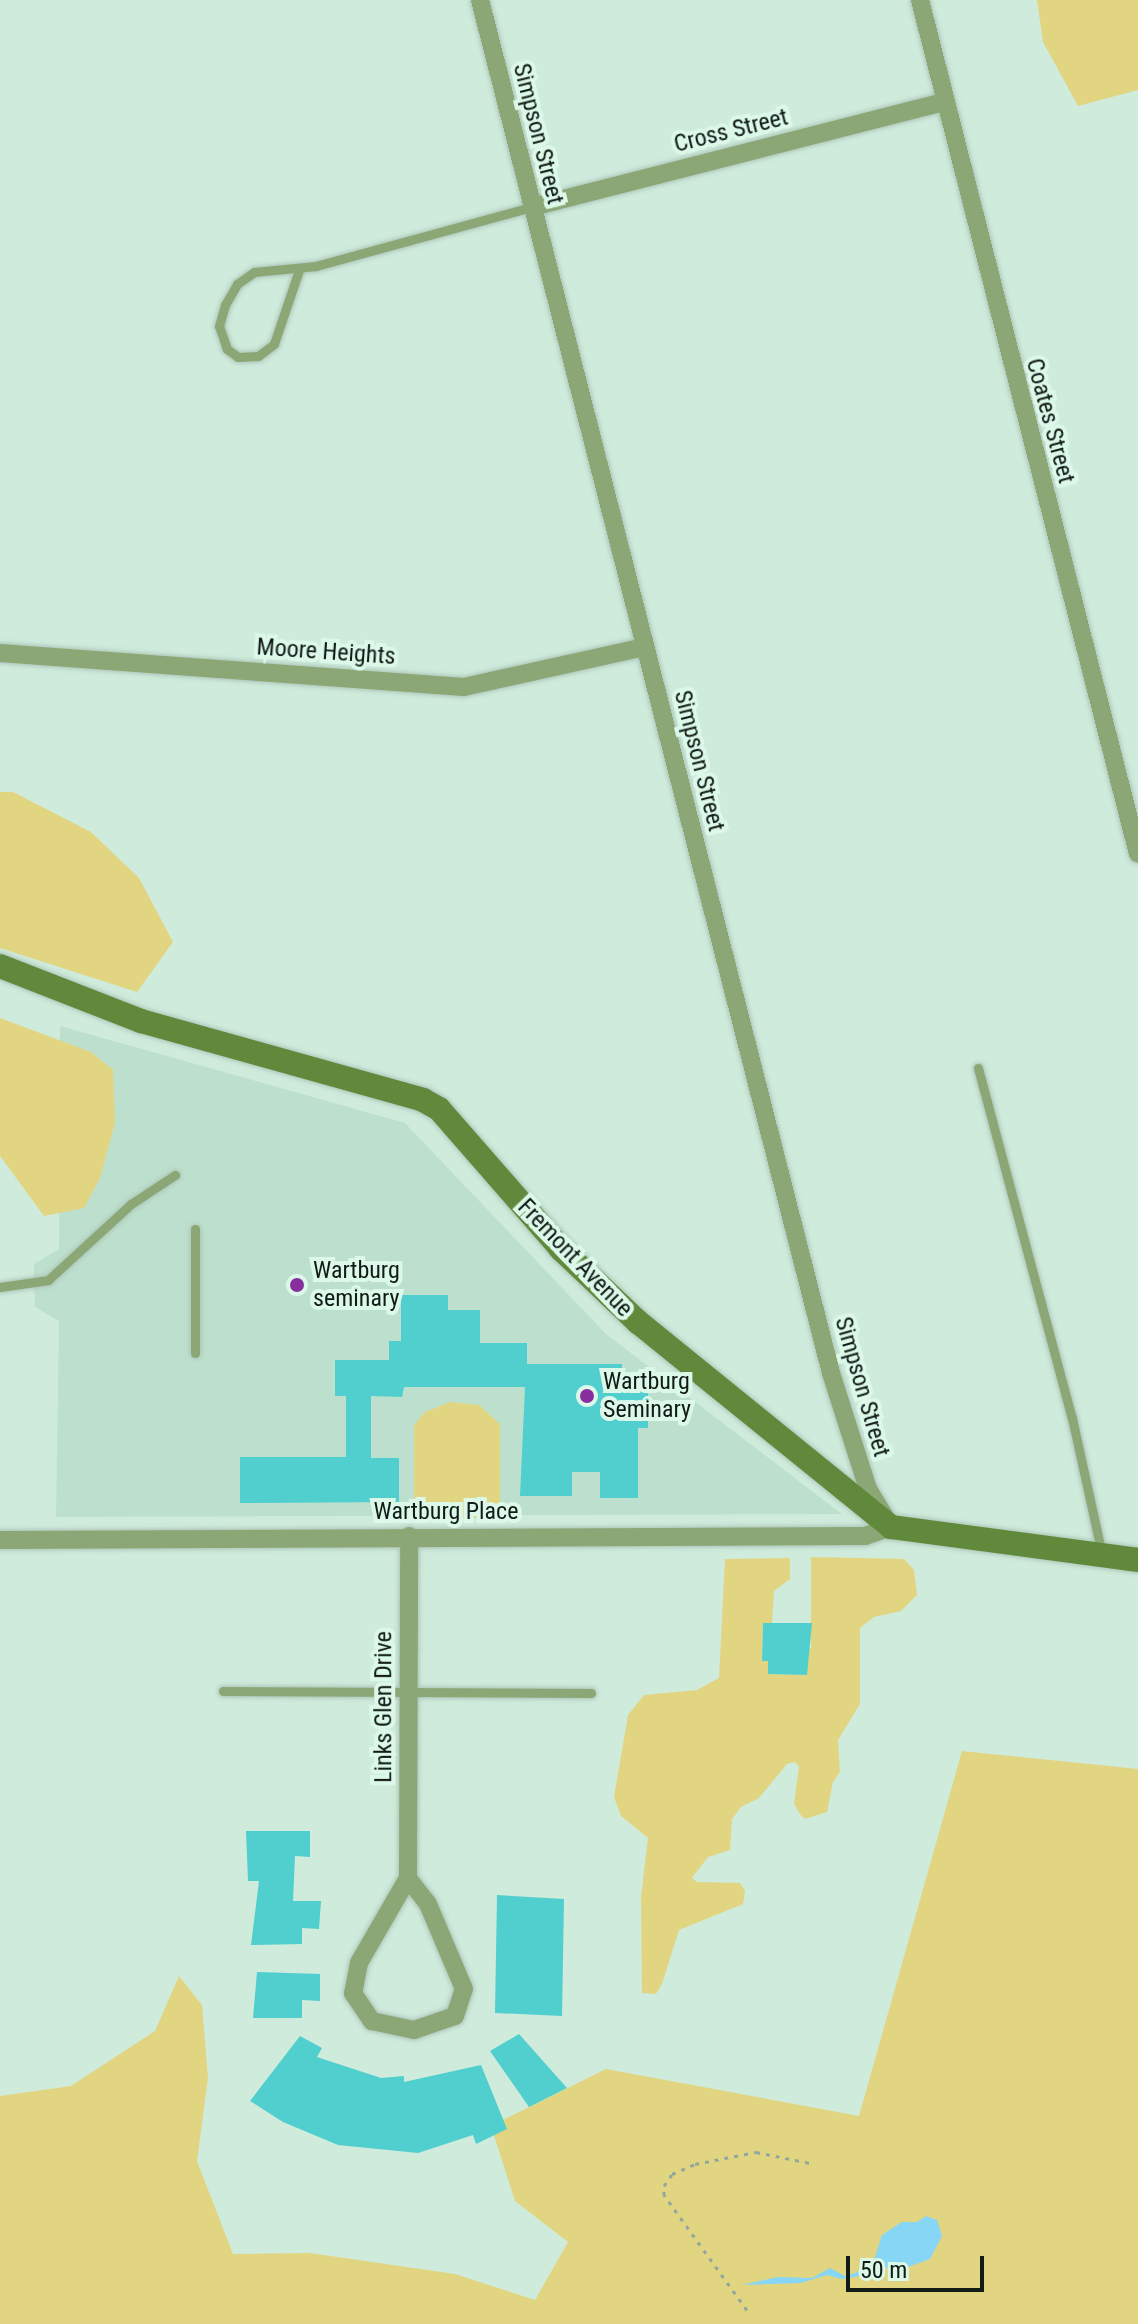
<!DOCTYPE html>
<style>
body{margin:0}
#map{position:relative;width:1138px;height:2324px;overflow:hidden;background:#cfebdc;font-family:"Roboto Condensed",sans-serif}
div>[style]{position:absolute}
.built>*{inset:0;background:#bde0ce}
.green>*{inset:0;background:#e2d581}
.water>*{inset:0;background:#88d6f5}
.building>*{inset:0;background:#50cfce}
.path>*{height:3px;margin-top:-1.5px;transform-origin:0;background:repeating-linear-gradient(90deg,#92a89c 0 4px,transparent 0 10px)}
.roads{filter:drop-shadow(0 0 2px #adc6b8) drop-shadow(0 0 2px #adc6b8)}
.service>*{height:9px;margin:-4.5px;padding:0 4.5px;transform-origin:4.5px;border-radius:4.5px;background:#8ba775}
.minor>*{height:18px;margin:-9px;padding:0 9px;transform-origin:9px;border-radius:9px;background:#8ba775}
.secondary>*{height:24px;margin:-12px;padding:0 12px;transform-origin:12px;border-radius:12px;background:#61893b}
.dots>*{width:22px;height:22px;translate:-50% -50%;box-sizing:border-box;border:4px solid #dcf8e9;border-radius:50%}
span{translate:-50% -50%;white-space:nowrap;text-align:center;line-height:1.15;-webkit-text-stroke:8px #dcf8e9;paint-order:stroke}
.street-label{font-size:24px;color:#111b16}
.poi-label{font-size:24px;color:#111b16}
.left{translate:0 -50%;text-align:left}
.scale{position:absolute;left:846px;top:2256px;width:138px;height:36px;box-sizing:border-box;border:4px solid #111b16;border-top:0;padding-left:10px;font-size:24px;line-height:28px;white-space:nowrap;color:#111b16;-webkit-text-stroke:6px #dcf8e9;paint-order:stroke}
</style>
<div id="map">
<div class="built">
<i style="clip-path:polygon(60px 1026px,405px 1123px,606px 1334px,842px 1514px,56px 1517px,59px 1321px,35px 1307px,34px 1264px,59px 1249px)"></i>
</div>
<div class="green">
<i style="clip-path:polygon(1037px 0,1138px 0,1138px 90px,1078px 106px,1043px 42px)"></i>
<i style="clip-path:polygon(0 792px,13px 792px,91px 832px,139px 878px,173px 942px,137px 992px,0 948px)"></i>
<i style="clip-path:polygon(0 1018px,91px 1052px,113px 1070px,115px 1123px,100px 1178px,84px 1208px,44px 1216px,0 1156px)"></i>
<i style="clip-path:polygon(450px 1402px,479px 1405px,500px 1424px,500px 1518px,414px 1517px,414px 1425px,425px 1412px)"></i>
<i style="clip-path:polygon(811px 1557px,904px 1559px,914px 1570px,917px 1595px,901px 1611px,874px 1617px,860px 1628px,860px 1704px,838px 1740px,840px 1772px,833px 1782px,827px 1812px,805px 1819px,800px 1814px,794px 1804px,799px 1766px,794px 1762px,787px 1764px,759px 1798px,741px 1807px,732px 1819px,730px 1850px,708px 1857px,692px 1878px,697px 1882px,740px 1883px,745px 1891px,743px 1904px,679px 1930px,662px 1984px,656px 1994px,642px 1993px,641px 1897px,648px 1838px,621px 1816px,614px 1797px,628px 1715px,644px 1695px,697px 1690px,719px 1678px,725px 1559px,790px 1558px,790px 1579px,774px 1591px,772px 1623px,763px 1623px,762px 1660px,768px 1661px,768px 1674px,806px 1675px,807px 1648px,811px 1648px)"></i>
<i style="clip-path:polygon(962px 1751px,1138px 1769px,1138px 2324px,0 2324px,0 2096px,71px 2086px,155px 2031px,179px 1976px,202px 2005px,208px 2078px,197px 2161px,233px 2254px,310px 2253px,455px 2274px,535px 2300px,568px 2242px,515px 2201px,491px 2126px,606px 2069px,859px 2116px)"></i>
</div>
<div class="water">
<i style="clip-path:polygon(926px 2216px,937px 2220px,942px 2236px,930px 2259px,897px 2271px,877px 2265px,860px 2276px,841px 2279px,827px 2275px,801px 2283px,742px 2285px,778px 2277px,812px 2278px,830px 2268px,845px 2276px,855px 2273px,874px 2260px,882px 2235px,902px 2222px,917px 2222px)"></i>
</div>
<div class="building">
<i style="clip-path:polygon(401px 1295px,448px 1295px,448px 1310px,480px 1310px,480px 1343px,527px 1343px,527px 1364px,622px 1364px,622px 1390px,648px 1390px,648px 1428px,638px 1428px,638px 1498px,600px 1498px,600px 1472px,572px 1472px,572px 1496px,520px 1496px,525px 1387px,404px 1387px,402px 1397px,371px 1396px,371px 1458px,399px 1458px,399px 1502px,240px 1503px,240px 1457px,346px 1457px,346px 1396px,335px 1396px,335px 1360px,389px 1360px,389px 1341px,401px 1341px)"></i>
<i style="clip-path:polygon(763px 1623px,812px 1623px,807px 1675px,768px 1674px,768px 1661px,762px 1661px)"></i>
<i style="clip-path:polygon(246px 1831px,310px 1831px,310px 1857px,295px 1856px,293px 1901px,321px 1901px,319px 1929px,302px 1928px,302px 1944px,251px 1945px,259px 1881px,248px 1881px)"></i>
<i style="clip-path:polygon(497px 1895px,564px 1899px,562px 2016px,495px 2013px)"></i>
<i style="clip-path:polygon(257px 1972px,320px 1974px,320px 2001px,302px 2000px,302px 2018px,253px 2018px)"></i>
<i style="clip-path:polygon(519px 2034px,567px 2088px,529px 2107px,490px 2051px)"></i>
<i style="clip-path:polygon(300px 2036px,322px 2048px,317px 2057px,381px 2078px,404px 2076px,404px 2082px,481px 2065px,507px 2129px,476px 2144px,473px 2135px,418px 2153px,338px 2145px,283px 2122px,250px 2101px)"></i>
</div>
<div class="path">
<i style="left:747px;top:2310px;width:142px;rotate:-125.8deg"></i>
<i style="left:664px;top:2195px;width:9px;rotate:-90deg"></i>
<i style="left:664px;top:2186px;width:14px;rotate:-56deg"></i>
<i style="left:672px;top:2174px;width:25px;rotate:-23deg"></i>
<i style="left:695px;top:2164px;width:62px;rotate:-11.1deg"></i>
<i style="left:756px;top:2152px;width:55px;rotate:11.5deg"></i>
</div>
<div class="roads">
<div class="service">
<i style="left:299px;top:270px;width:78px;rotate:108.7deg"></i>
<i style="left:274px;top:344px;width:20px;rotate:143deg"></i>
<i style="left:258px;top:356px;width:20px;rotate:177deg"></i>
<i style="left:238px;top:357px;width:14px;rotate:-144deg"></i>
<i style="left:227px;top:349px;width:24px;rotate:-109deg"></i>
<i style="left:219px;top:326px;width:22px;rotate:-74deg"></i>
<i style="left:225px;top:305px;width:24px;rotate:-60deg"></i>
<i style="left:237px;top:284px;width:21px;rotate:-35deg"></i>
<i style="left:254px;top:272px;width:62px;rotate:-5.5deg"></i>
<i style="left:316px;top:266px;width:224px;rotate:-15.3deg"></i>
<i style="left:978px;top:1068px;width:362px;rotate:75deg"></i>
<i style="left:1072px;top:1418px;width:139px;rotate:77.6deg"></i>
<i style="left:195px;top:1229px;width:124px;rotate:90deg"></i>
<i style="left:0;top:1287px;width:49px;rotate:-8.3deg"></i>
<i style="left:48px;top:1280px;width:113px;rotate:-42.5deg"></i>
<i style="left:131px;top:1204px;width:53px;rotate:-33.4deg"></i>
<i style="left:223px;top:1691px;width:368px;rotate:0.3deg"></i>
</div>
<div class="minor">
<i style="left:920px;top:0;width:881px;rotate:75.68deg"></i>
<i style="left:532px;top:207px;width:424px;rotate:-14.3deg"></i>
<i style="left:0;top:653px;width:465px;rotate:4.2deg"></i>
<i style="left:464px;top:687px;width:185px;rotate:-12.5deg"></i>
<i style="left:0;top:1540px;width:865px;rotate:-0.26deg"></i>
<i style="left:865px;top:1536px;width:28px;rotate:-19deg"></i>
<i style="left:891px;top:1527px;width:44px;rotate:-121.2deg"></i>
<i style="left:868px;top:1489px;width:122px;rotate:-107.7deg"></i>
<i style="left:831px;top:1373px;width:1417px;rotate:-104.34deg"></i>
<i style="left:408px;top:1878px;width:98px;rotate:120deg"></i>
<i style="left:359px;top:1963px;width:31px;rotate:101deg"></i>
<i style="left:353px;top:1993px;width:34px;rotate:56deg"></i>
<i style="left:372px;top:2021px;width:43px;rotate:12.1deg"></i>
<i style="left:414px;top:2030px;width:43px;rotate:-18.9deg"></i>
<i style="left:455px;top:2016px;width:28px;rotate:-72deg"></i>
<i style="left:464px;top:1989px;width:92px;rotate:-113deg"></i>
<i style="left:428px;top:1904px;width:33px;rotate:-128deg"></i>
<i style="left:408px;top:1878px;width:342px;rotate:-89.8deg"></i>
</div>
<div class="secondary">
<i style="left:0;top:966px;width:151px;rotate:21.3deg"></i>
<i style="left:141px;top:1021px;width:293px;rotate:15.6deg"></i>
<i style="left:423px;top:1100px;width:18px;rotate:29deg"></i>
<i style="left:439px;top:1109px;width:186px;rotate:48.9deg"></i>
<i style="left:561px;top:1249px;width:106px;rotate:43.5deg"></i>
<i style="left:638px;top:1322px;width:326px;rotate:39deg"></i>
<i style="left:891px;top:1527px;width:249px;rotate:7.6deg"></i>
</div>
</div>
<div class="dots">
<i style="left:297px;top:1285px;background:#862f9d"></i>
<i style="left:587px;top:1396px;background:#862f9d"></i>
</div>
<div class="street-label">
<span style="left:731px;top:131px;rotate:-14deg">Cross Street</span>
<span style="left:538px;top:134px;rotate:76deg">Simpson Street</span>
<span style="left:1050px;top:421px;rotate:75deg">Coates Street</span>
<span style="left:326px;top:652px;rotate:4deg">Moore Heights</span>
<span style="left:699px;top:761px;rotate:76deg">Simpson Street</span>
<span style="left:575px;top:1258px;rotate:46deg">Fremont Avenue</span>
<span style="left:862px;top:1387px;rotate:74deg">Simpson Street</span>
<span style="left:446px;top:1512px">Wartburg Place</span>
<span style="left:384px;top:1707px;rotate:-90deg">Links Glen Drive</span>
</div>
<div class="poi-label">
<span class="left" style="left:313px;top:1285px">Wartburg<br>seminary</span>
<span class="left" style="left:603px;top:1396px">Wartburg<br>Seminary</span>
</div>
<div class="scale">50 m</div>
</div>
